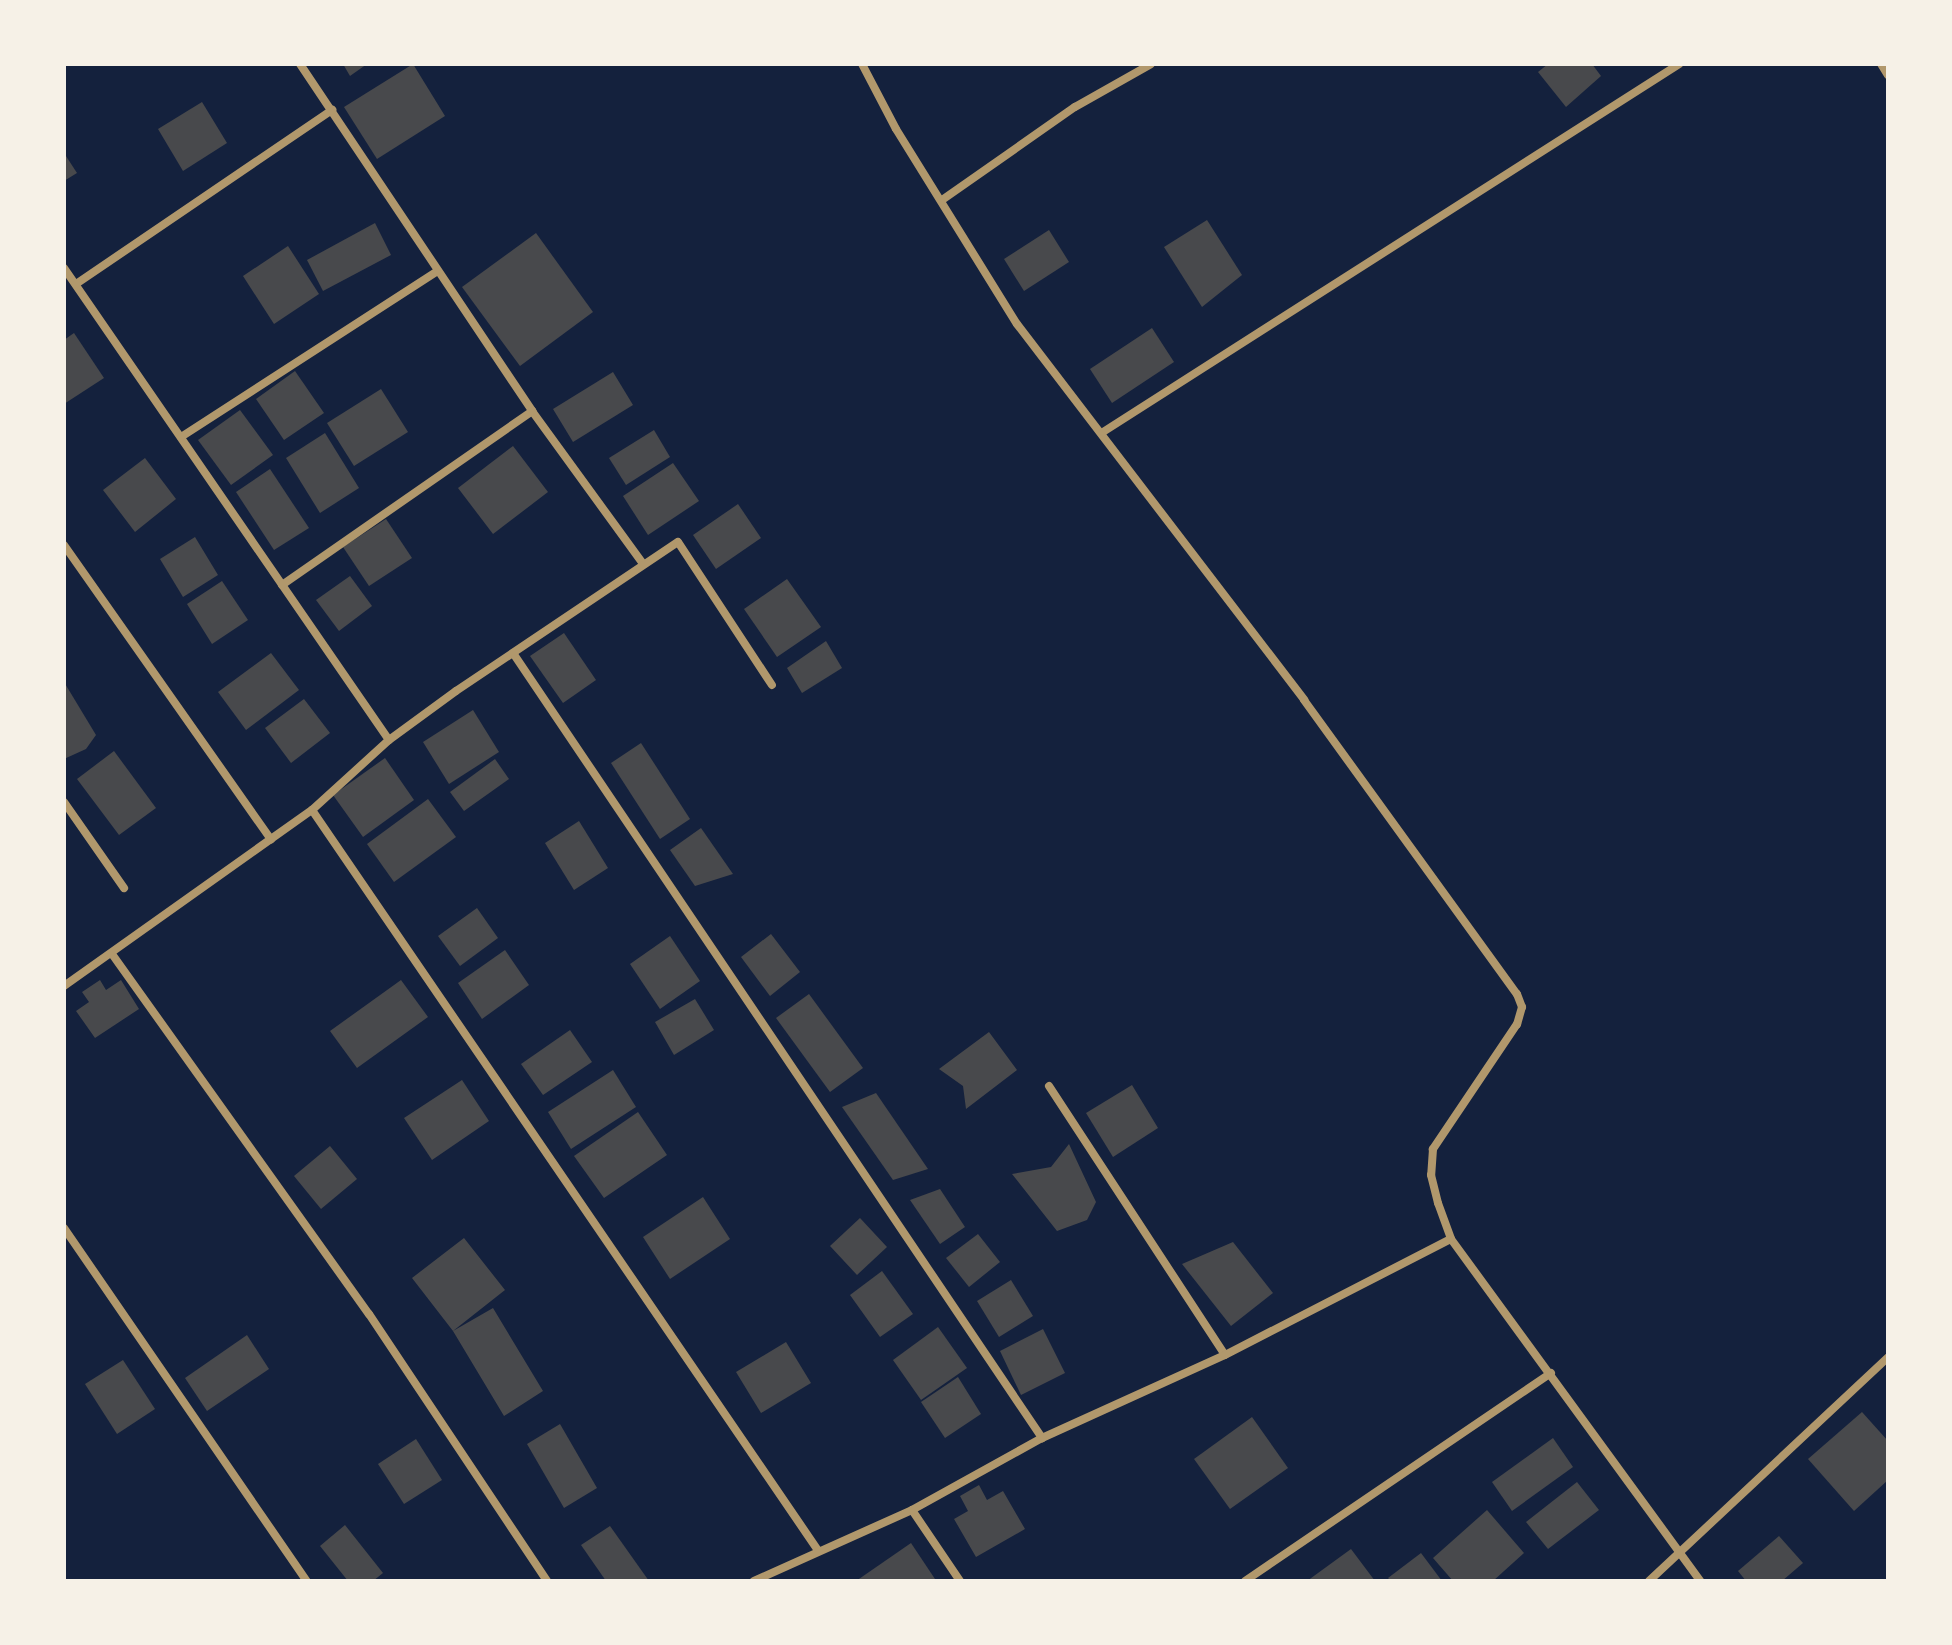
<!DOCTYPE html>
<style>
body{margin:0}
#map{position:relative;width:1952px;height:1645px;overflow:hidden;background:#14213d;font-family:"Fira Sans Condensed",sans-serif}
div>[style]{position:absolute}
.building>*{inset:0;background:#48494c}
.minor>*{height:8px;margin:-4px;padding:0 4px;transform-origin:4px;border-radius:4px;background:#b1986c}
span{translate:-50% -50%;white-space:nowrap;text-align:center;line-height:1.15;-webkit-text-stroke:6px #f6f1e7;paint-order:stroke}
.frame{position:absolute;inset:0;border:66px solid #f6f1e7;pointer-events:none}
</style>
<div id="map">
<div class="building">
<i style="clip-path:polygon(343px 64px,367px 64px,350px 76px)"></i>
<i style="clip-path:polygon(413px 64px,445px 116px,377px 159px,344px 107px)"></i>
<i style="clip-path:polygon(1548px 64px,1592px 64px,1601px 76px,1566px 107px,1538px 72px)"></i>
<i style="clip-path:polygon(202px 102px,227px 143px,183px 171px,158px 129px)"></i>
<i style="clip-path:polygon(64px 153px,77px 173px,64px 181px)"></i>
<i style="clip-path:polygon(1207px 220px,1242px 275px,1202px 307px,1164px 247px)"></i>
<i style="clip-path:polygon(375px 223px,391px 255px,323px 291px,307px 260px)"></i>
<i style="clip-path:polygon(1049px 230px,1069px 262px,1024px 291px,1004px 259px)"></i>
<i style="clip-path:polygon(536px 233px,593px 312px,520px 366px,462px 287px)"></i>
<i style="clip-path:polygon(288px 246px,319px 294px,274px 324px,243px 276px)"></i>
<i style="clip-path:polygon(1152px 328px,1174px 362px,1112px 403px,1090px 369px)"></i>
<i style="clip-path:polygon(74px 333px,104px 378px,64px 404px,64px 340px)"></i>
<i style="clip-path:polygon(295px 371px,324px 413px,284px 440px,256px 399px)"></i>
<i style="clip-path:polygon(613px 372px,633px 405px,573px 442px,553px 409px)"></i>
<i style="clip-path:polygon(381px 389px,408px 432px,354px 466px,327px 423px)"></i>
<i style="clip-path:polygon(240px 410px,273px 455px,231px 485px,198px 440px)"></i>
<i style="clip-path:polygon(654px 430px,670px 457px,626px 485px,609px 458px)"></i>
<i style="clip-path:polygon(325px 433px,359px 488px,320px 513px,286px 458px)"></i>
<i style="clip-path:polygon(513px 446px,548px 492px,493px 534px,458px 488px)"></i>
<i style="clip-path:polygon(145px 458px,176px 499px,135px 532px,103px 490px)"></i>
<i style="clip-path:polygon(673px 463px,699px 501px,648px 535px,623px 496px)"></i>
<i style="clip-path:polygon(270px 469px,309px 528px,274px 550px,236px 492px)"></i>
<i style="clip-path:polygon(738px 504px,761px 538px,716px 569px,693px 535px)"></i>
<i style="clip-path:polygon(386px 519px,412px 558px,369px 586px,343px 547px)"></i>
<i style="clip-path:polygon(195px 537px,218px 575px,183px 597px,160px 559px)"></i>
<i style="clip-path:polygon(350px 576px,372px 606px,339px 631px,316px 600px)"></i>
<i style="clip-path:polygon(787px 579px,821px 627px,777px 657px,744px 609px)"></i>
<i style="clip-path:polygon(222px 581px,248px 620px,212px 644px,187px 604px)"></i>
<i style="clip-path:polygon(564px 633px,596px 680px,563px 703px,530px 656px)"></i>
<i style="clip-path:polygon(826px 641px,842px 668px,802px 693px,787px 668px)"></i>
<i style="clip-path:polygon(271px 653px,299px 690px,246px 730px,218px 692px)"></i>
<i style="clip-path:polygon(64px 682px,96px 735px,86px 749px,64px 759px)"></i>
<i style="clip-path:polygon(304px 699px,330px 733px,291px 763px,265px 728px)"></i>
<i style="clip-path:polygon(473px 710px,499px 752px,449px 784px,423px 742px)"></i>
<i style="clip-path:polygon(641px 743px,690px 819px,660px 839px,611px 763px)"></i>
<i style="clip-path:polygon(114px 751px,156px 808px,119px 835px,77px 779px)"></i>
<i style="clip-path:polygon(385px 758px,414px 800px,363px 837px,333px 795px)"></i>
<i style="clip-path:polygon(495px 759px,509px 779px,464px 811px,450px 792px)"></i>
<i style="clip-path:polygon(428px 799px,456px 837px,394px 882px,367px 844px)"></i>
<i style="clip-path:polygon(579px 821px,608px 868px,574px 890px,545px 843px)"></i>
<i style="clip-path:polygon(701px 828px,733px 874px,695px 886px,670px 850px)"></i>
<i style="clip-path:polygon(477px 908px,498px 938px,460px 966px,438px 936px)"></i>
<i style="clip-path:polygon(771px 934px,800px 972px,770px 996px,741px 957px)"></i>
<i style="clip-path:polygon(670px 936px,700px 981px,660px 1009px,630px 964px)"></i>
<i style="clip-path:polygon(505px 950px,529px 985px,482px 1019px,458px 983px)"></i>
<i style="clip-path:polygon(100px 980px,106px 990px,121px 980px,139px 1009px,95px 1038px,76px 1011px,89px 1002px,82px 992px)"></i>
<i style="clip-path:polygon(401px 980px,428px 1017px,357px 1068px,330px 1031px)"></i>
<i style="clip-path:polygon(809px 994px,863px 1068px,830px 1092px,776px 1018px)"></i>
<i style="clip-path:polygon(695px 999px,714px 1030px,674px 1055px,655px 1022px)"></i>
<i style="clip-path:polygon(570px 1030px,592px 1062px,543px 1095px,521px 1064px)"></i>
<i style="clip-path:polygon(989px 1032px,1017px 1070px,966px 1109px,963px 1086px,939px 1069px)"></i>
<i style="clip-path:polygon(613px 1070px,636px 1107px,571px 1149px,548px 1112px)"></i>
<i style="clip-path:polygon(462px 1080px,489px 1121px,432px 1160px,404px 1118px)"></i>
<i style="clip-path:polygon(1132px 1085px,1158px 1128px,1113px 1157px,1086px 1113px)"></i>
<i style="clip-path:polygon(876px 1093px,928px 1169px,893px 1180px,842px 1107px)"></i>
<i style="clip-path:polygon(638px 1112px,667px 1155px,604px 1198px,574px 1156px)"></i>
<i style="clip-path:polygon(1069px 1144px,1096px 1202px,1087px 1220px,1057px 1231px,1012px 1174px,1051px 1167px)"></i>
<i style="clip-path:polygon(330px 1146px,357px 1179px,321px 1209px,294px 1176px)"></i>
<i style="clip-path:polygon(940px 1189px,965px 1227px,940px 1244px,910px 1200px)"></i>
<i style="clip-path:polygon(703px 1197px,730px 1239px,670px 1279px,643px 1237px)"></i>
<i style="clip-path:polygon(860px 1218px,887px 1247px,857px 1275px,830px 1246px)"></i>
<i style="clip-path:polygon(978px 1234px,1000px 1262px,969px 1287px,946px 1258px)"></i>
<i style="clip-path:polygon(464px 1238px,505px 1290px,453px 1331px,493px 1308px,543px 1391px,504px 1416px,453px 1331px,412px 1278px)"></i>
<i style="clip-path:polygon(1233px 1242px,1273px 1293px,1231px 1326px,1182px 1264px)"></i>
<i style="clip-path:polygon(882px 1271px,913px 1314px,880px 1337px,850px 1295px)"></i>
<i style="clip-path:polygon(1011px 1280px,1033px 1316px,999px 1337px,977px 1301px)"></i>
<i style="clip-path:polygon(938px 1327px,967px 1368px,921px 1400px,893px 1360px)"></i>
<i style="clip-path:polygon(1043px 1329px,1065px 1373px,1021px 1395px,1000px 1351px)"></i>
<i style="clip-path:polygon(247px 1335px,269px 1369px,207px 1411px,185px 1378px)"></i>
<i style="clip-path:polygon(786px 1342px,811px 1383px,761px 1413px,736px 1372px)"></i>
<i style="clip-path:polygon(123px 1360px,155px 1409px,117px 1434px,85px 1384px)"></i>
<i style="clip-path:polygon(958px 1377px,981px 1414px,945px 1438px,921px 1402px)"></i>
<i style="clip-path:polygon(1862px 1412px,1888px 1441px,1888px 1480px,1854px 1511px,1808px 1459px)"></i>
<i style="clip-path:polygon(1252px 1417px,1288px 1468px,1230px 1509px,1194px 1459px)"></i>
<i style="clip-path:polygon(560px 1424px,597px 1488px,564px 1508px,527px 1444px)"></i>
<i style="clip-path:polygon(1553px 1438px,1573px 1467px,1512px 1511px,1492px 1482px)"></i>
<i style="clip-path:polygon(416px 1439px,442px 1480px,404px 1504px,378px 1464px)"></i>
<i style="clip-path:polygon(1577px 1482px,1599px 1510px,1548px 1549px,1526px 1522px)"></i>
<i style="clip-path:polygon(979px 1485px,987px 1500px,1003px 1491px,1025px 1529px,976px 1557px,954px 1519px,968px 1511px,960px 1496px)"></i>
<i style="clip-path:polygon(1487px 1510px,1524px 1553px,1493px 1581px,1453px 1581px,1433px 1558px)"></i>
<i style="clip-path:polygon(345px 1525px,383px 1573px,373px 1581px,348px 1581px,320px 1546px)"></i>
<i style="clip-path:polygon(610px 1526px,649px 1581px,606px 1581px,581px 1545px)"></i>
<i style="clip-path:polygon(1779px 1536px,1803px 1563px,1782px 1581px,1746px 1581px,1738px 1571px)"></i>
<i style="clip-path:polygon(911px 1543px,935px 1579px,856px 1581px)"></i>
<i style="clip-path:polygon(1351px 1549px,1375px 1581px,1307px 1581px)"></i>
<i style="clip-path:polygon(1421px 1553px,1442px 1581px,1391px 1581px,1388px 1578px)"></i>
</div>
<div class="minor">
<i style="left:300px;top:64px;width:417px;rotate:56.2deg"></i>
<i style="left:532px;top:411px;width:189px;rotate:54deg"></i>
<i style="left:862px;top:64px;width:73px;rotate:62.4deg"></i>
<i style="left:896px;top:129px;width:229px;rotate:58.2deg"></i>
<i style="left:1017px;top:324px;width:473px;rotate:52.6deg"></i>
<i style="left:1304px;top:700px;width:363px;rotate:54.1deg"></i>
<i style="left:1517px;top:994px;width:14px;rotate:69deg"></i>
<i style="left:1522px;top:1007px;width:18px;rotate:106deg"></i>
<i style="left:1517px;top:1024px;width:151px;rotate:123.9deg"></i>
<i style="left:1433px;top:1149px;width:26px;rotate:94deg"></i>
<i style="left:1431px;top:1175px;width:29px;rotate:76deg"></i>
<i style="left:1438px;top:1203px;width:38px;rotate:70deg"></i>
<i style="left:1451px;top:1239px;width:423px;rotate:53.9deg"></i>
<i style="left:1881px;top:64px;width:13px;rotate:58deg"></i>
<i style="left:942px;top:200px;width:162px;rotate:-35deg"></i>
<i style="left:1075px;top:107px;width:87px;rotate:-29.5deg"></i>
<i style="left:64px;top:268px;width:573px;rotate:55.45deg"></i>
<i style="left:76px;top:284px;width:310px;rotate:-34.2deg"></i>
<i style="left:1103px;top:432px;width:684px;rotate:-32.57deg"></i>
<i style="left:181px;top:437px;width:304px;rotate:-32.9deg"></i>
<i style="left:64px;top:545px;width:360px;rotate:54.9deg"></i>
<i style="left:282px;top:585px;width:305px;rotate:-34.8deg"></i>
<i style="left:513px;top:653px;width:947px;rotate:56.02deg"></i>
<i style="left:64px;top:802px;width:105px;rotate:55.1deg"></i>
<i style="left:312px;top:810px;width:895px;rotate:55.65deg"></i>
<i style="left:112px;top:954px;width:442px;rotate:54.5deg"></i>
<i style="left:369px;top:1314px;width:321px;rotate:56.3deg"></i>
<i style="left:64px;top:986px;width:304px;rotate:-35.4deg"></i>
<i style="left:312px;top:810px;width:104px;rotate:-42.3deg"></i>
<i style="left:389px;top:740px;width:83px;rotate:-36.2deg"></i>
<i style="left:456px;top:691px;width:267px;rotate:-33.9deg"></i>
<i style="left:678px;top:542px;width:171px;rotate:56.7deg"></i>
<i style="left:1049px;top:1086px;width:321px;rotate:56.8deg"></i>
<i style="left:64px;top:1228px;width:429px;rotate:55.5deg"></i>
<i style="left:912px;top:1510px;width:86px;rotate:55.9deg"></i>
<i style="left:754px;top:1581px;width:173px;rotate:-24.2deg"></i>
<i style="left:912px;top:1510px;width:149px;rotate:-29deg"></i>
<i style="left:1042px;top:1438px;width:201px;rotate:-24.4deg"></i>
<i style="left:1225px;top:1355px;width:254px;rotate:-27.2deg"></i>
<i style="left:1245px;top:1581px;width:370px;rotate:-34.2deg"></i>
<i style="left:1649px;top:1581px;width:328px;rotate:-43.1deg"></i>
</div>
<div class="frame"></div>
</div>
